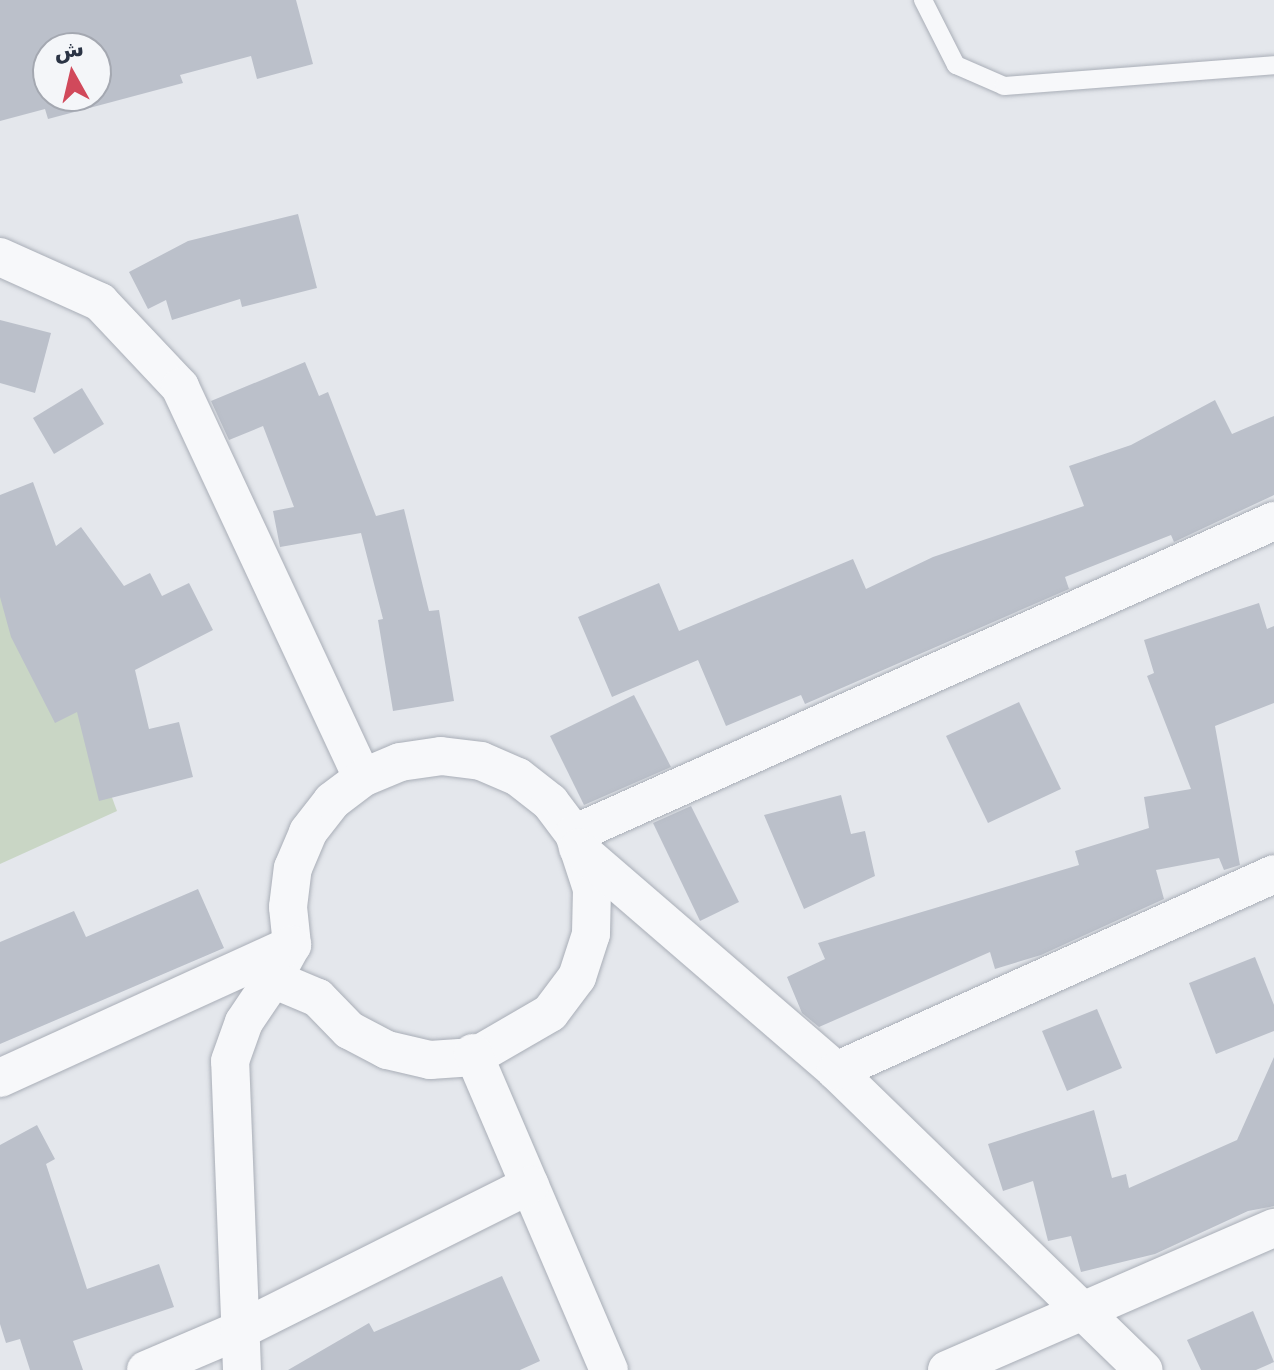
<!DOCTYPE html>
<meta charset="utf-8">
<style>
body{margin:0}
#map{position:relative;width:1274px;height:1370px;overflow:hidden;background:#e4e7ec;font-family:"DejaVu Sans",Vazirmatn,sans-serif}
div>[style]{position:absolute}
.green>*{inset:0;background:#c9d6c5}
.building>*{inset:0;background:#bbc0ca}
.roads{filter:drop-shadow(0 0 2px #a9aeb7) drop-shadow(0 0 2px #a9aeb7)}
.lane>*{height:18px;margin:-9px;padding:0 9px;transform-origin:9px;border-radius:9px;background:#f7f8fa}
.street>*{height:38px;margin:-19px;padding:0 19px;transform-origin:19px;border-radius:19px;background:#f7f8fa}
span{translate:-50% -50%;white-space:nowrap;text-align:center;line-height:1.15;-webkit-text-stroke:8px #f4f6f9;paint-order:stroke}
.north{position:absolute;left:32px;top:32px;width:80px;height:80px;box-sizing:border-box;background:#f4f6f9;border:2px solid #a4a8b1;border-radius:50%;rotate:352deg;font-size:22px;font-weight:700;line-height:32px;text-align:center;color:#2b3445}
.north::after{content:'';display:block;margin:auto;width:28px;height:36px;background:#d1495b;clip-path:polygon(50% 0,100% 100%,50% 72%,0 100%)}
</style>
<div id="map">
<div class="green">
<i style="clip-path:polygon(0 496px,117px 811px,0 864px)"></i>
</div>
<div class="building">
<i style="clip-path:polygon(evenodd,0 0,296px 0,313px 64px,257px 79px,251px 56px,180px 75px,183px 83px,48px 119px,45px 109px,0 121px,0 0,48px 48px,96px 48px,96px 96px,48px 96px,48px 48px)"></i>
<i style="clip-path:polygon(298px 214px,317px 288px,242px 307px,240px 299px,172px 320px,166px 300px,148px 309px,129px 272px,188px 241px)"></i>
<i style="clip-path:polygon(0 320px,51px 333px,35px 393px,0 383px)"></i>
<i style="clip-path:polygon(305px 362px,319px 396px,328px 392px,376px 516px,404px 509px,429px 611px,439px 610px,454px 701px,393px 711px,378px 620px,383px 619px,361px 533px,280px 547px,273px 511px,294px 507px,263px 426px,229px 440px,211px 401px)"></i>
<i style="clip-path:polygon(82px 388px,104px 424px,54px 454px,33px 418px)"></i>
<i style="clip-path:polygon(1215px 400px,1232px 434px,1274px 416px,1274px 495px,1174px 542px,1171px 535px,1065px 577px,1069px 589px,805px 704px,801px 695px,726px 726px,698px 660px,612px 697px,578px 617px,659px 583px,679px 631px,853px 559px,866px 589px,933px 557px,1084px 506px,1069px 466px,1131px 445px)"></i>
<i style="clip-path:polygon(33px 482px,56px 546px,81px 527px,124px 586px,150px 573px,162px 596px,189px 583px,213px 630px,135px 670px,149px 729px,179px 722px,193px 777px,99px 801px,77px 712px,55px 723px,11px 637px,0 597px,0 495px)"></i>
<i style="clip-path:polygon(1259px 603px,1267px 629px,1274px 626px,1274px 703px,1215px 726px,1240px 865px,1224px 870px,1219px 858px,1156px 870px,1164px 899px,1041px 955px,995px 969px,990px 952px,819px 1027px,802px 1013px,787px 977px,825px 959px,818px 943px,1079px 865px,1075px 851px,1149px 828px,1144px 797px,1191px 789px,1147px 676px,1154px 673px,1144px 640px)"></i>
<i style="clip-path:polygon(634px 695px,671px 767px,584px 805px,550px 736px)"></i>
<i style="clip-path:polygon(1019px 702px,1061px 789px,988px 823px,946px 736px)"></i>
<i style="clip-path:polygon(841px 795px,851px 834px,865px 831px,875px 876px,804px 909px,764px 815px)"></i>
<i style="clip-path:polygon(691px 806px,739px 902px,700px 921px,653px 823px)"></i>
<i style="clip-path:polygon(198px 889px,224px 948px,0 1044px,0 942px,74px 911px,86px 937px)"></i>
<i style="clip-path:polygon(1255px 957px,1274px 1005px,1274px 1031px,1216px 1054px,1189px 983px)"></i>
<i style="clip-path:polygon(1097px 1009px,1122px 1068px,1067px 1091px,1042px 1031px)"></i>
<i style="clip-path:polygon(1274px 1057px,1274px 1206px,1248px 1211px,1155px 1254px,1081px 1272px,1071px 1236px,1048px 1241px,1033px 1181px,1003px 1191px,988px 1144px,1094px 1110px,1112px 1178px,1126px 1174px,1129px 1188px,1237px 1140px)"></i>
<i style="clip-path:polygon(37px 1125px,55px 1159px,46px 1164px,87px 1289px,159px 1264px,174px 1307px,73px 1341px,83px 1370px,30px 1370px,20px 1339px,6px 1343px,0 1324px,0 1145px)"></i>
<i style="clip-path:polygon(502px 1276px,540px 1361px,520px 1370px,288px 1370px,369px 1323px,374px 1332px)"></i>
<i style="clip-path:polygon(1253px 1311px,1274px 1362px,1256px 1370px,1201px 1370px,1187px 1340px)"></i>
</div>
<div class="roads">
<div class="lane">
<i style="left:923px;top:0;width:73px;rotate:63.1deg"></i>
<i style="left:956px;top:65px;width:52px;rotate:23.6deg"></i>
<i style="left:1004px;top:86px;width:271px;rotate:-4.4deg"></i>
</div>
<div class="street">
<i style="left:0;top:257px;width:110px;rotate:24.2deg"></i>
<i style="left:100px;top:302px;width:117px;rotate:46.7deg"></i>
<i style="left:180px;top:387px;width:431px;rotate:65deg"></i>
<i style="left:441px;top:756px;width:40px;rotate:7.1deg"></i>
<i style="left:481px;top:761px;width:40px;rotate:23.4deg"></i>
<i style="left:518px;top:777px;width:41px;rotate:38deg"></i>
<i style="left:550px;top:802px;width:40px;rotate:53deg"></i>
<i style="left:574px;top:834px;width:58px;rotate:71.9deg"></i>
<i style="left:592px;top:889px;width:45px;rotate:91.3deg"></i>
<i style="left:591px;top:934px;width:45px;rotate:108deg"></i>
<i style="left:577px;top:977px;width:45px;rotate:126.9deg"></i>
<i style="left:550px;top:1013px;width:88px;rotate:149.9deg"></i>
<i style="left:474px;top:1057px;width:44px;rotate:176.1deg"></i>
<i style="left:430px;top:1060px;width:44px;rotate:-166.9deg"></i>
<i style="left:387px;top:1050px;width:43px;rotate:-152.2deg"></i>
<i style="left:349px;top:1030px;width:45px;rotate:-134.1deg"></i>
<i style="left:318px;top:998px;width:49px;rotate:-157.1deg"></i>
<i style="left:273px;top:979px;width:39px;rotate:-61deg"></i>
<i style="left:292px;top:945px;width:38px;rotate:-96deg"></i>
<i style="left:288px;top:907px;width:39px;rotate:-83deg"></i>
<i style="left:293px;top:868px;width:39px;rotate:-67deg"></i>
<i style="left:308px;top:832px;width:39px;rotate:-52deg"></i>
<i style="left:332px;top:801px;width:38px;rotate:-37deg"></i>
<i style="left:362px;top:778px;width:41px;rotate:-22.8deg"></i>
<i style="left:400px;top:762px;width:41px;rotate:-8.3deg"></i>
<i style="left:574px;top:834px;width:767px;rotate:-24.09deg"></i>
<i style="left:578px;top:848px;width:341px;rotate:40.8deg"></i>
<i style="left:836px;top:1071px;width:429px;rotate:44.2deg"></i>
<i style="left:473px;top:1053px;width:345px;rotate:66.8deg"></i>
<i style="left:836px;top:1071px;width:480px;rotate:-24.2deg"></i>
<i style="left:0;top:1078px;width:321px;rotate:-24.5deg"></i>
<i style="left:146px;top:1370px;width:102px;rotate:-23.1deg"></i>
<i style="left:240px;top:1330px;width:324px;rotate:-26.6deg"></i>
<i style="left:242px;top:1370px;width:309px;rotate:-92.2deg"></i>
<i style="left:230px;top:1061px;width:41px;rotate:-70.3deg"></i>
<i style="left:244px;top:1022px;width:52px;rotate:-56deg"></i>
<i style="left:947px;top:1370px;width:357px;rotate:-23.5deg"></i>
</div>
</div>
<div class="north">ش</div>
</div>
